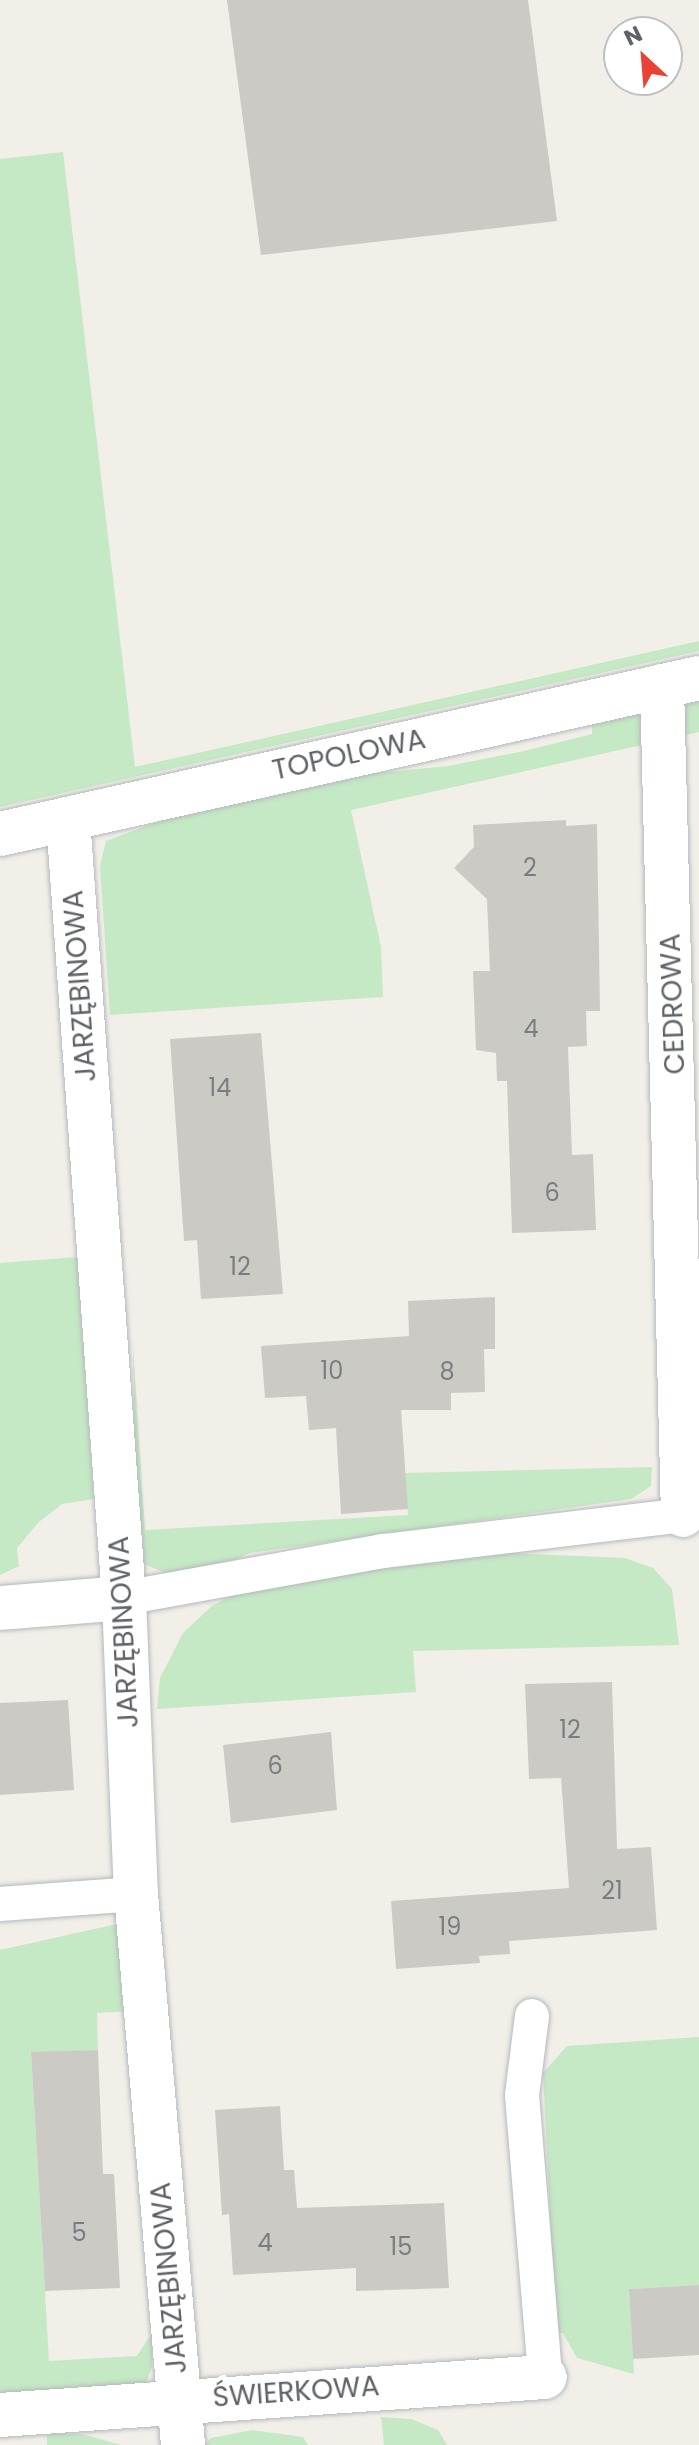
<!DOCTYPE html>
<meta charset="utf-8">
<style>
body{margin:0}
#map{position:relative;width:699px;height:2445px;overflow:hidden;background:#f1efe8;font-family:Poppins,sans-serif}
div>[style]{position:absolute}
.green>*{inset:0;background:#c5e8c5}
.building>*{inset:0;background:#cccac5}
.roads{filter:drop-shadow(0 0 2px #b5b8bc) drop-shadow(0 0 2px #b5b8bc)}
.lane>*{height:34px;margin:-17px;padding:0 17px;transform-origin:17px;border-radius:17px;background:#fff}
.street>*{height:44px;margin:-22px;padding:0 22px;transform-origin:22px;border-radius:22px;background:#fff}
span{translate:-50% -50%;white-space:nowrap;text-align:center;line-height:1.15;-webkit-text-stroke:8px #fff;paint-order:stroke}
.number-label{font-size:24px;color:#7a7d7f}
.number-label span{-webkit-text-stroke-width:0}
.street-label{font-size:28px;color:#5f6368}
.north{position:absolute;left:603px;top:16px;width:80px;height:80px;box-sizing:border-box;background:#fff;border:2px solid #bfc1c3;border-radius:50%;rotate:334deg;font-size:22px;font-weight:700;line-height:32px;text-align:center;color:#5f6368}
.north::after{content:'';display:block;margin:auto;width:28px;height:36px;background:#ea4335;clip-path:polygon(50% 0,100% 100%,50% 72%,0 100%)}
</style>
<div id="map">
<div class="green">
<i style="clip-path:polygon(63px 152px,135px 767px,699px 641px,699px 651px,0 807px,0 159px)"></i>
<i style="clip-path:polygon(699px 701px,699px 732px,681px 736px,678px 706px)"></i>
<i style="clip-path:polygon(648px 710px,651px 743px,351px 810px,381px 947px,383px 997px,110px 1015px,100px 866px,106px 841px,178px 814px,358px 775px,448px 766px,524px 751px,592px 734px,592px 722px)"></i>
<i style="clip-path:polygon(77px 1257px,94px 1499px,62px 1504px,39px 1522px,17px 1548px,19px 1566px,0 1575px,0 1263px)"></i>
<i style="clip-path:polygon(133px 1347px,145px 1530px,408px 1515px,405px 1473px,652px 1467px,651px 1486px,631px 1499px,250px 1553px,218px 1567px,168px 1574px,141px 1563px,135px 1508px)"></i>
<i style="clip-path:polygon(484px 1552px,625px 1558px,653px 1568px,672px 1589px,679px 1645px,413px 1651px,416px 1692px,157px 1709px,160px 1678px,183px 1633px,213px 1605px,251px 1586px)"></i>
<i style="clip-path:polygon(117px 1924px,132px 2011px,97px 2013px,98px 2050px,31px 2053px,49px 2361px,137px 2356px,152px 2333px,152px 2366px,146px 2384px,0 2405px,0 1950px)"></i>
<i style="clip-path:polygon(699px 2037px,699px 2285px,629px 2289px,634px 2374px,577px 2358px,563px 2333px,556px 2333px,543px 2073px,567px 2046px)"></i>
<i style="clip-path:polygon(381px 2417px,411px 2419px,438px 2430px,447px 2445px,384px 2445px)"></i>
<i style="clip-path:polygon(253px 2430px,303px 2437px,308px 2445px,205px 2445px,211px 2438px)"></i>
<i style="clip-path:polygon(47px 2433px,82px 2434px,121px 2445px,47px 2445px)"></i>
</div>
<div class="building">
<i style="clip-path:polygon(227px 0,528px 0,557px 221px,261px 255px)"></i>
<i style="clip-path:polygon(566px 820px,566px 826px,597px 824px,600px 1011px,586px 1011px,587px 1046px,568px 1047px,572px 1155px,593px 1154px,596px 1230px,512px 1233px,507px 1081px,497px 1081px,496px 1053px,476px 1050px,473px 971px,490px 971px,487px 899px,454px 868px,474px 847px,473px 825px)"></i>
<i style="clip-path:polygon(261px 1033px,283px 1294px,201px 1299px,197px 1240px,184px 1241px,170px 1039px)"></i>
<i style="clip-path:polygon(495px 1297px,495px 1349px,484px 1349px,485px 1392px,451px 1393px,451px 1410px,401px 1410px,408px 1509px,341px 1514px,336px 1428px,309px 1430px,306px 1396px,265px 1398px,261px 1346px,409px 1336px,408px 1301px)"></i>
<i style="clip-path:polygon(612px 1682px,617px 1849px,651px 1847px,657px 1930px,509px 1941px,510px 1954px,479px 1956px,480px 1963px,396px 1969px,391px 1901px,569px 1888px,561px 1778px,529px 1779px,525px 1684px)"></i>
<i style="clip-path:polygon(68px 1700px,74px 1790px,0 1795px,0 1703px)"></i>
<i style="clip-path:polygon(331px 1732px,337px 1810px,231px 1823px,223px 1745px)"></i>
<i style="clip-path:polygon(98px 2050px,103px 2174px,114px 2174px,120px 2288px,45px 2291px,31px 2052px)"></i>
<i style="clip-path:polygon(280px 2106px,284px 2170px,294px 2170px,297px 2208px,444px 2203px,449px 2288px,356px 2291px,356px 2268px,233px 2275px,229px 2214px,222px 2215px,215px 2110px)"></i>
<i style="clip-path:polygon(699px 2285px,699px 2355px,633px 2359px,629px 2289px)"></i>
</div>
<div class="roads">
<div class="lane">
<i style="left:124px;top:1598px;width:263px;rotate:-10.3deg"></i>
<i style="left:383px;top:1551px;width:302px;rotate:-6.8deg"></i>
<i style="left:0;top:1904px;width:136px;rotate:-4.2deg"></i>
<i style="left:532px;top:2016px;width:80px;rotate:97.2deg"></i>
<i style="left:522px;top:2095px;width:283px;rotate:85.3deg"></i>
</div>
<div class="street">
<i style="left:662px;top:686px;width:829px;rotate:88.55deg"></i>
<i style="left:68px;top:819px;width:781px;rotate:85.89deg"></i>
<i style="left:124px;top:1598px;width:296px;rotate:87.7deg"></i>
<i style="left:136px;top:1894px;width:553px;rotate:85.12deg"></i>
<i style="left:0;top:834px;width:716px;rotate:-12.58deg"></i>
<i style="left:0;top:1608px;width:124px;rotate:-4.6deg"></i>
<i style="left:0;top:2415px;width:546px;rotate:-3.99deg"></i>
</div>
</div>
<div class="number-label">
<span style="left:530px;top:868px">2</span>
<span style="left:531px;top:1029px">4</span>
<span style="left:220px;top:1088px">14</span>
<span style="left:552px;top:1193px">6</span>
<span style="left:240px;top:1267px">12</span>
<span style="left:332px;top:1371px">10</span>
<span style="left:447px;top:1372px">8</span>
<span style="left:570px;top:1730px">12</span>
<span style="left:275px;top:1766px">6</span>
<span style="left:612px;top:1891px">21</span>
<span style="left:450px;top:1927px">19</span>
<span style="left:79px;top:2233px">5</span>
<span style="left:265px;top:2243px">4</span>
<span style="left:401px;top:2247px">15</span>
</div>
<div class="street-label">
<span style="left:349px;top:755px;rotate:-12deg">TOPOLOWA</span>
<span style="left:80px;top:986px;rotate:-94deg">JARZĘBINOWA</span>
<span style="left:673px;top:1004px;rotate:-92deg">CEDROWA</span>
<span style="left:124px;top:1632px;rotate:-93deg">JARZĘBINOWA</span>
<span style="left:169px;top:2278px;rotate:-95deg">JARZĘBINOWA</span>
<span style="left:296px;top:2392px;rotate:-4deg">ŚWIERKOWA</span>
</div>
<div class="north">N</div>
</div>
